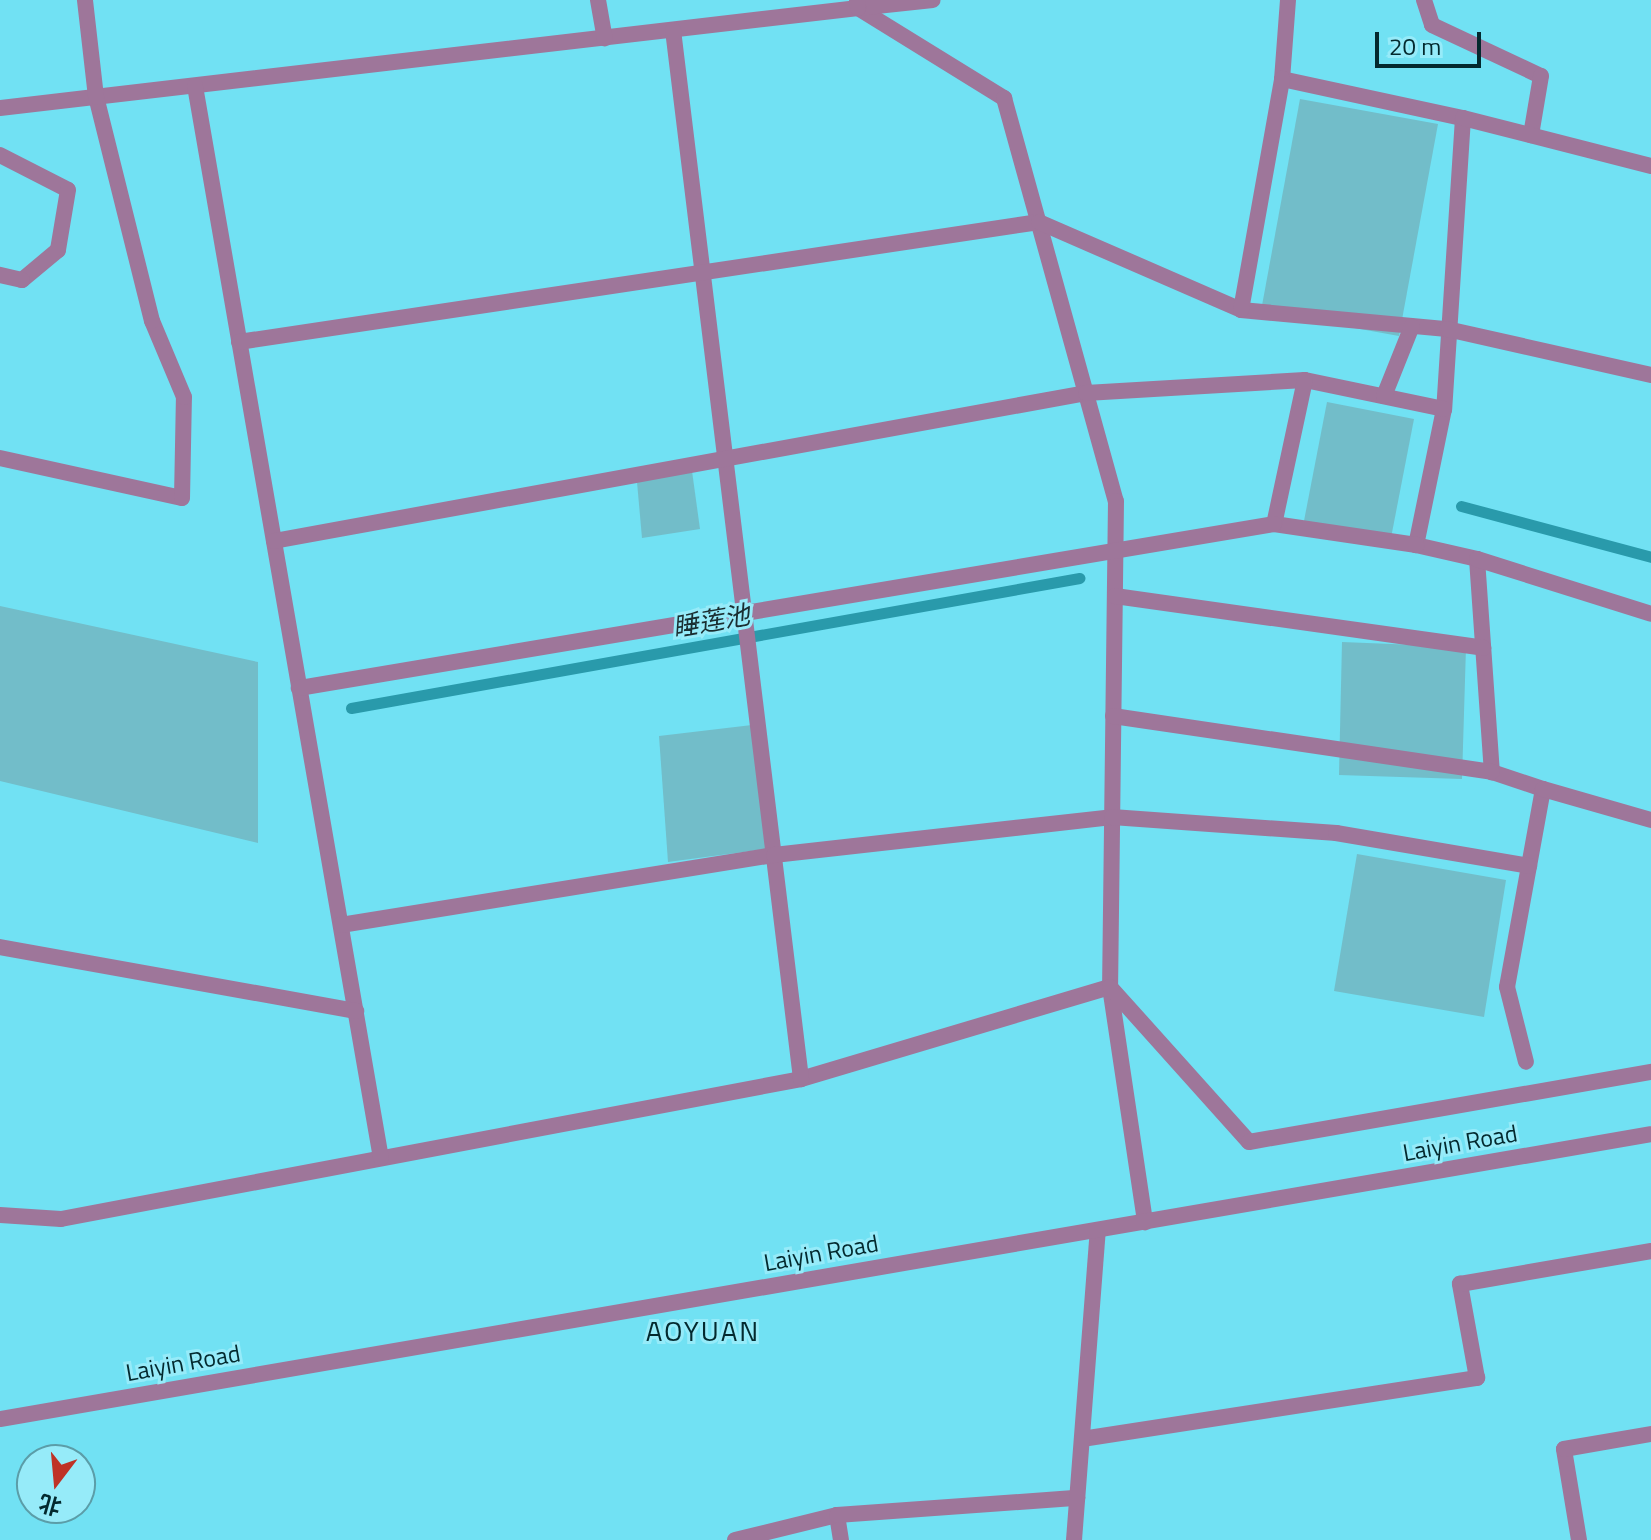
<!DOCTYPE html>
<meta charset="utf-8">
<style>
body{margin:0}
#map{position:relative;width:1651px;height:1540px;overflow:hidden;background:#71e1f3;font-family:"Titillium Web","Noto Sans SC",sans-serif}
div>[style]{position:absolute}
.green>*{inset:0;background:#72bdc9}
.stream>*{height:11px;margin:-5.5px;padding:0 5.5px;transform-origin:5.5px;border-radius:5.5px;background:#299aab}
.service>*{height:16px;margin:-8px;padding:0 8px;transform-origin:8px;border-radius:8px;background:#9e769a}
.pedestrian>*{height:16px;margin:-8px;padding:0 8px;transform-origin:8px;border-radius:8px;background:#9e769a}
.tertiary>*{height:16px;margin:-8px;padding:0 8px;transform-origin:8px;border-radius:8px;background:#9e769a}
span{translate:-50% -50%;white-space:nowrap;text-align:center;line-height:1.15;-webkit-text-stroke:6px #96ebf9;paint-order:stroke}
.street-label{font-size:24px;color:#03292e}
.water-label{font-size:26px;color:#1a2e31;font-style:italic}
.quarter-label{font-size:28px;color:#03292e;letter-spacing:2px}
.north{position:absolute;left:16px;top:1444px;width:80px;height:80px;box-sizing:border-box;background:#96ebf9;border:2px solid #5b9da8;border-radius:50%;rotate:196deg;font-size:22px;font-weight:700;line-height:32px;text-align:center;color:#03292e}
.north::after{content:'';display:block;margin:auto;width:28px;height:36px;background:#bf3226;clip-path:polygon(50% 0,100% 100%,50% 72%,0 100%)}
.scale{position:absolute;left:1375px;top:32px;width:106px;height:36px;box-sizing:border-box;border:4px solid #03292e;border-top:0;padding-left:10px;font-size:24px;line-height:28px;white-space:nowrap;color:#03292e;-webkit-text-stroke:6px #96ebf9;paint-order:stroke}
</style>
<div id="map">
<div class="green">
<i style="clip-path:polygon(1300px 99px,1438px 124px,1399px 336px,1261px 311px)"></i>
<i style="clip-path:polygon(1327px 402px,1414px 419px,1390px 543px,1303px 526px)"></i>
<i style="clip-path:polygon(692px 471px,700px 529px,642px 538px,637px 482px)"></i>
<i style="clip-path:polygon(0 606px,258px 662px,258px 843px,0 781px)"></i>
<i style="clip-path:polygon(1342px 642px,1466px 647px,1462px 779px,1339px 775px)"></i>
<i style="clip-path:polygon(752px 725px,766px 849px,668px 862px,659px 736px)"></i>
<i style="clip-path:polygon(1357px 854px,1506px 880px,1484px 1017px,1334px 991px)"></i>
</div>
<div class="stream">
<i style="left:1461px;top:506px;width:197px;rotate:15deg"></i>
<i style="left:351px;top:708px;width:740px;rotate:-10.12deg"></i>
</div>
<div class="service">
<i style="left:858px;top:8px;width:172px;rotate:31.7deg"></i>
<i style="left:1004px;top:98px;width:418px;rotate:74.5deg"></i>
<i style="left:1116px;top:501px;width:486px;rotate:90.7deg"></i>
<i style="left:1110px;top:987px;width:238px;rotate:81.5deg"></i>
<i style="left:858px;top:8px;width:75px;rotate:-6.1deg"></i>
<i style="left:0;top:108px;width:864px;rotate:-6.65deg"></i>
<i style="left:858px;top:8px;width:8px;rotate:-97deg"></i>
<i style="left:0;top:155px;width:76px;rotate:27.2deg"></i>
<i style="left:68px;top:190px;width:61px;rotate:99.5deg"></i>
<i style="left:58px;top:250px;width:47px;rotate:140.2deg"></i>
<i style="left:22px;top:280px;width:23px;rotate:-167deg"></i>
<i style="left:0;top:1215px;width:61px;rotate:3.8deg"></i>
<i style="left:61px;top:1219px;width:753px;rotate:-10.71deg"></i>
<i style="left:801px;top:1079px;width:322px;rotate:-16.6deg"></i>
<i style="left:1110px;top:987px;width:208px;rotate:48.1deg"></i>
<i style="left:1249px;top:1142px;width:408px;rotate:-9.9deg"></i>
<i style="left:1082px;top:1439px;width:400px;rotate:-8.8deg"></i>
<i style="left:1477px;top:1378px;width:96px;rotate:-100.3deg"></i>
<i style="left:1460px;top:1284px;width:194px;rotate:-9.8deg"></i>
<i style="left:837px;top:1515px;width:25px;rotate:81deg"></i>
<i style="left:735px;top:1540px;width:105px;rotate:-13.8deg"></i>
<i style="left:837px;top:1515px;width:241px;rotate:-4.1deg"></i>
<i style="left:1074px;top:1540px;width:311px;rotate:-85.6deg"></i>
<i style="left:1579px;top:1540px;width:92px;rotate:-99.4deg"></i>
<i style="left:1564px;top:1449px;width:88px;rotate:-9.8deg"></i>
</div>
<div class="pedestrian">
<i style="left:598px;top:0;width:39px;rotate:80deg"></i>
<i style="left:1288px;top:0;width:79px;rotate:94.3deg"></i>
<i style="left:1282px;top:79px;width:185px;rotate:12.2deg"></i>
<i style="left:1463px;top:118px;width:292px;rotate:93.7deg"></i>
<i style="left:1444px;top:409px;width:139px;rotate:101.6deg"></i>
<i style="left:1416px;top:545px;width:63px;rotate:12.9deg"></i>
<i style="left:1477px;top:559px;width:214px;rotate:86deg"></i>
<i style="left:1492px;top:772px;width:54px;rotate:18.4deg"></i>
<i style="left:1543px;top:789px;width:201px;rotate:100.3deg"></i>
<i style="left:1507px;top:987px;width:77px;rotate:75.8deg"></i>
<i style="left:1424px;top:0;width:26px;rotate:72deg"></i>
<i style="left:1432px;top:25px;width:120px;rotate:25.1deg"></i>
<i style="left:1541px;top:76px;width:60px;rotate:99.6deg"></i>
<i style="left:673px;top:30px;width:1057px;rotate:83.04deg"></i>
<i style="left:195px;top:86px;width:1088px;rotate:80.16deg"></i>
<i style="left:1463px;top:118px;width:194px;rotate:14.3deg"></i>
<i style="left:1241px;top:310px;width:207px;rotate:5.3deg"></i>
<i style="left:1447px;top:329px;width:209px;rotate:12.7deg"></i>
<i style="left:239px;top:342px;width:809px;rotate:-8.53deg"></i>
<i style="left:1039px;top:222px;width:220px;rotate:23.5deg"></i>
<i style="left:1241px;top:310px;width:235px;rotate:-79.9deg"></i>
<i style="left:1305px;top:380px;width:142px;rotate:11.8deg"></i>
<i style="left:1384px;top:396px;width:75px;rotate:-68.2deg"></i>
<i style="left:0;top:458px;width:186px;rotate:12.4deg"></i>
<i style="left:182px;top:498px;width:101px;rotate:-88.9deg"></i>
<i style="left:184px;top:397px;width:82px;rotate:-112.8deg"></i>
<i style="left:152px;top:321px;width:231px;rotate:-104deg"></i>
<i style="left:96px;top:97px;width:98px;rotate:-96.5deg"></i>
<i style="left:1274px;top:524px;width:144px;rotate:8.4deg"></i>
<i style="left:274px;top:541px;width:825px;rotate:-10.33deg"></i>
<i style="left:1086px;top:393px;width:219px;rotate:-3.4deg"></i>
<i style="left:1305px;top:380px;width:147px;rotate:102.1deg"></i>
<i style="left:1274px;top:524px;width:989px;rotate:170.45deg"></i>
<i style="left:1477px;top:559px;width:182px;rotate:17.5deg"></i>
<i style="left:1115px;top:596px;width:372px;rotate:8deg"></i>
<i style="left:1113px;top:716px;width:383px;rotate:8.4deg"></i>
<i style="left:1543px;top:789px;width:112px;rotate:16deg"></i>
<i style="left:341px;top:925px;width:439px;rotate:-9.2deg"></i>
<i style="left:774px;top:855px;width:340px;rotate:-6.4deg"></i>
<i style="left:1112px;top:817px;width:225px;rotate:4.1deg"></i>
<i style="left:1336px;top:833px;width:196px;rotate:9.7deg"></i>
<i style="left:0;top:947px;width:362px;rotate:10.2deg"></i>
</div>
<div class="tertiary">
<i style="left:0;top:1419px;width:1675px;rotate:-9.79deg"></i>
</div>
<div class="street-label">
<span style="left:1460px;top:1143px;rotate:-10deg">Laiyin Road</span>
<span style="left:821px;top:1253px;rotate:-10deg">Laiyin Road</span>
<span style="left:183px;top:1363px;rotate:-10deg">Laiyin Road</span>
</div>
<div class="water-label">
<span style="left:711px;top:621px;rotate:-10deg">睡莲池</span>
</div>
<div class="quarter-label">
<span style="left:703px;top:1331px">AOYUAN</span>
</div>
<div class="north">北</div>
<div class="scale">20 m</div>
</div>
